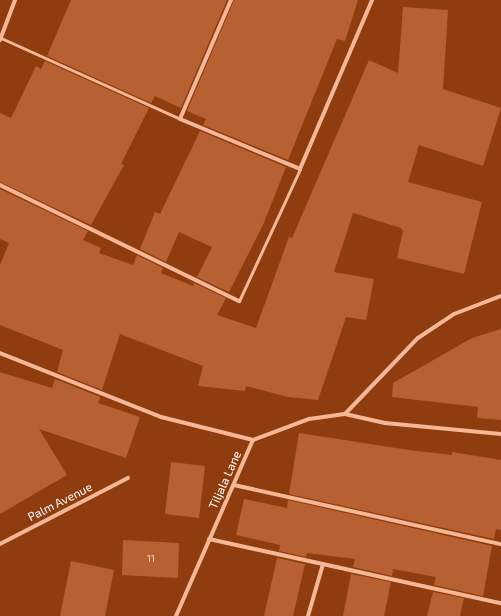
<!DOCTYPE html>
<style>
body{margin:0}
#map{position:relative;width:501px;height:616px;overflow:hidden;background:#8f3c0e;font-family:"Exo 2",sans-serif}
div>[style]{position:absolute}
.building>*{inset:0;background:#b76132}
.service>*{height:3px;margin:-1.5px;padding:0 1.5px;transform-origin:1.5px;border-radius:1.5px;background:#f4b797}
.minor>*{height:4px;margin:-2px;padding:0 2px;transform-origin:2px;border-radius:2px;background:#f4b797}
span{translate:-50% -50%;white-space:nowrap;text-align:center;line-height:1.15;-webkit-text-stroke:3px #8f3c0e;paint-order:stroke}
.number-label{font-size:10px;color:#edd8cc}
.number-label span{-webkit-text-stroke-width:0}
.street-label{font-size:12px;color:#fff}
</style>
<div id="map">
<div class="building">
<i style="clip-path:polygon(71px 0,227px 0,181px 108px,155px 96px,151px 103px,47px 56px)"></i>
<i style="clip-path:polygon(234px 0,358px 0,345px 41px,337px 39px,288px 160px,203px 125px,206px 119px,187px 111px)"></i>
<i style="clip-path:polygon(403px 7px,448px 10px,443px 89px,501px 108px,483px 166px,419px 145px,408px 182px,482px 202px,464px 274px,397px 258px,403px 231px,401px 228px,353px 213px,334px 272px,374px 279px,366px 320px,346px 317px,318px 400px,288px 397px,246px 386px,245px 391px,198px 386px,203px 366px,120px 334px,102px 390px,57px 372px,63px 350px,0 325px,0 265px,9px 243px,0 239px,0 189px,88px 231px,83px 240px,101px 248px,99px 253px,133px 265px,137px 255px,163px 268px,161px 273px,193px 286px,194px 283px,226px 298px,217px 315px,256px 328px,289px 237px,292px 238px,369px 60px,398px 73px)"></i>
<i style="clip-path:polygon(45px 61px,149px 108px,121px 164px,124px 165px,91px 225px,0 182px,0 113px,11px 118px,36px 66px,41px 69px)"></i>
<i style="clip-path:polygon(200px 131px,286px 167px,263px 225px,229px 292px,197px 277px,212px 247px,179px 232px,166px 262px,140px 249px,155px 212px,160px 214px)"></i>
<i style="clip-path:polygon(501px 329px,501px 420px,477px 418px,478px 407px,392px 397px,393px 383px,472px 338px)"></i>
<i style="clip-path:polygon(0 372px,52px 388px,55px 379px,100px 397px,98px 403px,140px 417px,126px 458px,39px 429px,67px 475px,0 514px)"></i>
<i style="clip-path:polygon(299px 433px,409px 450px,452px 455px,452px 452px,501px 460px,501px 530px,496px 529px,494px 539px,289px 494px)"></i>
<i style="clip-path:polygon(171px 462px,205px 466px,199px 518px,165px 514px)"></i>
<i style="clip-path:polygon(244px 499px,287px 508px,288px 500px,492px 546px,483px 596px,434px 585px,436px 577px,393px 569px,392px 576px,353px 567px,355px 559px,307px 553px,306px 557px,279px 551px,280px 545px,236px 535px)"></i>
<i style="clip-path:polygon(123px 540px,179px 543px,178px 578px,122px 575px)"></i>
<i style="clip-path:polygon(277px 558px,305px 564px,293px 616px,264px 616px)"></i>
<i style="clip-path:polygon(71px 561px,114px 570px,105px 616px,60px 616px)"></i>
<i style="clip-path:polygon(351px 574px,391px 582px,384px 616px,343px 616px)"></i>
<i style="clip-path:polygon(433px 592px,464px 598px,460px 616px,427px 616px)"></i>
</div>
<div class="service">
<i style="left:1px;top:38px;width:196px;rotate:24.3deg"></i>
<i style="left:239px;top:301px;width:145px;rotate:-65.2deg"></i>
</div>
<div class="minor">
<i style="left:231px;top:0;width:129px;rotate:113.2deg"></i>
<i style="left:180px;top:119px;width:130px;rotate:22.6deg"></i>
<i style="left:300px;top:169px;width:184px;rotate:-66.9deg"></i>
<i style="left:0;top:40px;width:43px;rotate:-69.4deg"></i>
<i style="left:0;top:185px;width:266px;rotate:25.9deg"></i>
<i style="left:0;top:353px;width:173px;rotate:21.7deg"></i>
<i style="left:161px;top:417px;width:95px;rotate:14deg"></i>
<i style="left:345px;top:414px;width:41px;rotate:12.7deg"></i>
<i style="left:385px;top:423px;width:117px;rotate:5.4deg"></i>
<i style="left:234px;top:485px;width:273px;rotate:12.5deg"></i>
<i style="left:209px;top:539px;width:299px;rotate:12.4deg"></i>
<i style="left:0;top:544px;width:144px;rotate:-27.3deg"></i>
<i style="left:176px;top:616px;width:192px;rotate:-66.4deg"></i>
<i style="left:253px;top:440px;width:60px;rotate:-20.6deg"></i>
<i style="left:309px;top:419px;width:36px;rotate:-8deg"></i>
<i style="left:345px;top:414px;width:105px;rotate:-46.2deg"></i>
<i style="left:418px;top:338px;width:43px;rotate:-33.7deg"></i>
<i style="left:454px;top:314px;width:50px;rotate:-21deg"></i>
<i style="left:308px;top:616px;width:54px;rotate:-73.9deg"></i>
</div>
<div class="number-label">
<span style="left:151px;top:559px">11</span>
</div>
<div class="street-label">
<span style="left:225px;top:480px;rotate:-66deg">Tiljala Lane</span>
<span style="left:60px;top:502px;rotate:-27deg">Palm Avenue</span>
</div>
</div>
